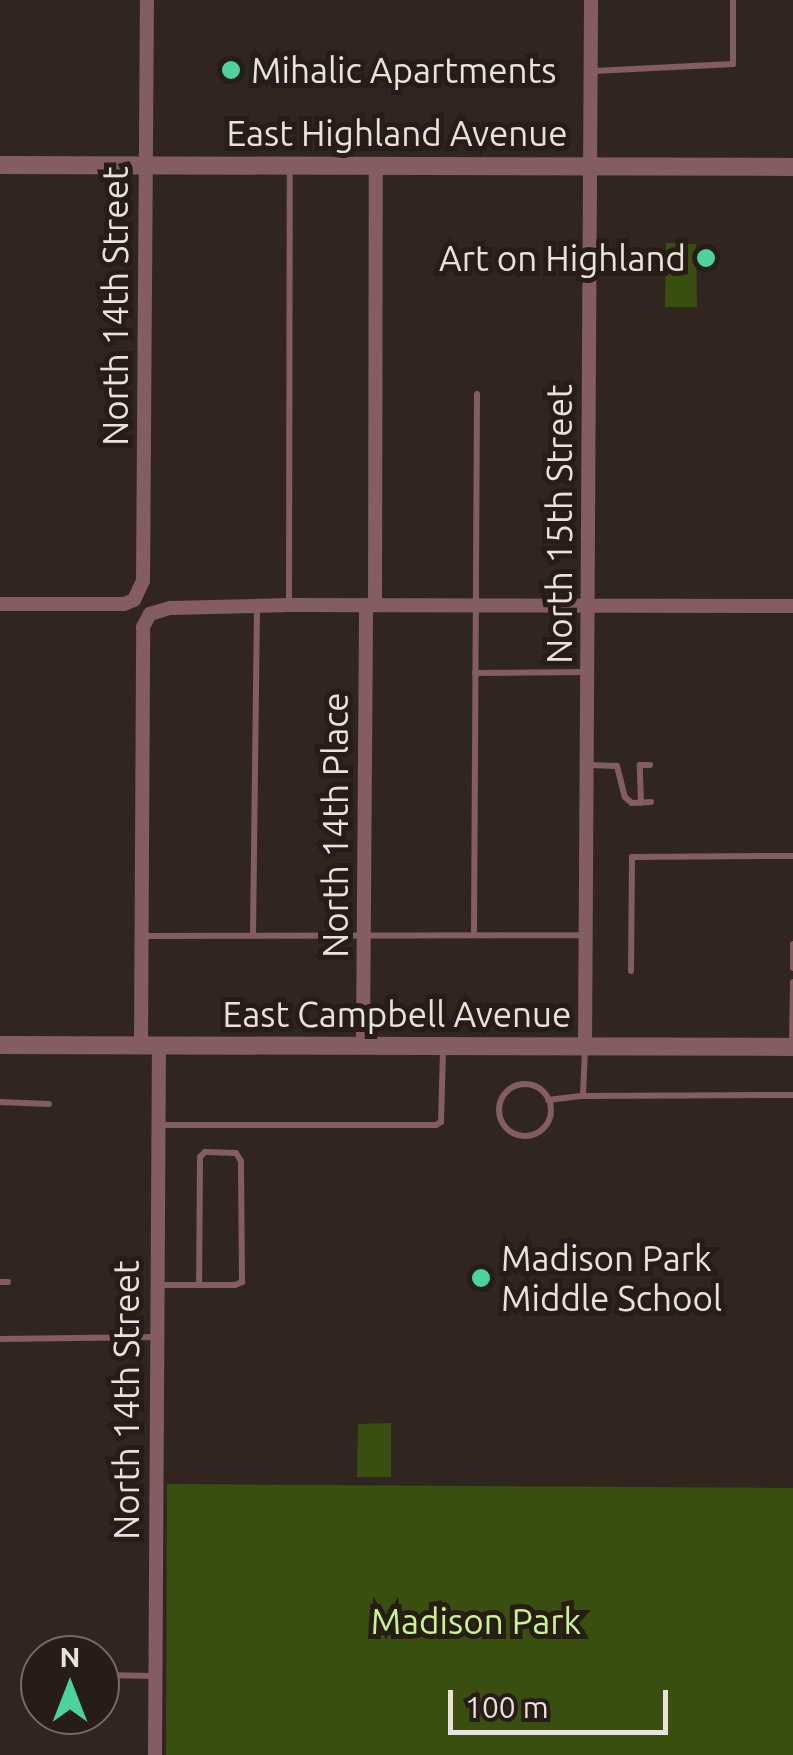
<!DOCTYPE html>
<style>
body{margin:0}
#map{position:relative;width:793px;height:1755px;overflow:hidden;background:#31261f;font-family:Ubuntu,sans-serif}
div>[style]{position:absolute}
.green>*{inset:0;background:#394f10}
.service>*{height:6px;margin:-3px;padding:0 3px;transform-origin:3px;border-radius:3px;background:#835d61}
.service>.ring{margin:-3px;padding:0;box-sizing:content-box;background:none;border:6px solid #835d61;border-radius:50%}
.minor>*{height:14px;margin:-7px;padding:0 7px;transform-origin:7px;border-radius:7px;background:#835d61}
.tertiary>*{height:18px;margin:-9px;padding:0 9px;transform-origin:9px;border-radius:9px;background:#835d61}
.dots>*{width:28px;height:28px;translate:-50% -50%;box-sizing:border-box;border:5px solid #271d16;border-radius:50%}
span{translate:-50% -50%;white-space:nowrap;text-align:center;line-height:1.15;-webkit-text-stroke:10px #271d16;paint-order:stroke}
.poi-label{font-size:35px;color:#e8e1dc}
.left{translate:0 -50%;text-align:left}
.right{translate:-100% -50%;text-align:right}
.street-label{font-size:35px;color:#e8e1dc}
.park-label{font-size:35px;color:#c9f48a}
.north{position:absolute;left:20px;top:1635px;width:100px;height:100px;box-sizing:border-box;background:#271d16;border:2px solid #746b65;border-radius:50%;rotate:0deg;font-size:28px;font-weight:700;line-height:40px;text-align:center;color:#e8e1dc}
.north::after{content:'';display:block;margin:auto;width:35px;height:45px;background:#4cd39b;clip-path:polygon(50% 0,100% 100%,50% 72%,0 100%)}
.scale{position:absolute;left:448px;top:1690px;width:220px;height:45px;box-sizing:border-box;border:5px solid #e8e1dc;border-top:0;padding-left:12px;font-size:30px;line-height:35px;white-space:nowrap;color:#e8e1dc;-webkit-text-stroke:8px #271d16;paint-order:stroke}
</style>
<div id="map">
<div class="green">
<i style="clip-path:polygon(666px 243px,696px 244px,697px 307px,665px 307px)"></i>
<i style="clip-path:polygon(391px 1423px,391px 1477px,357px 1477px,358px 1424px)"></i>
<i style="clip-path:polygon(167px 1484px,793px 1488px,793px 1755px,166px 1755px)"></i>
</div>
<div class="service">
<i style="left:594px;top:71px;width:139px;rotate:-2.9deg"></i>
<i style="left:733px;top:64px;width:64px;rotate:-90deg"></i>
<i style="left:289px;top:605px;width:438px;rotate:-89.9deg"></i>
<i style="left:475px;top:673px;width:114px;rotate:-0.5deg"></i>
<i style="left:589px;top:765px;width:28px;rotate:2deg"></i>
<i style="left:617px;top:766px;width:32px;rotate:76deg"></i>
<i style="left:625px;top:797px;width:9px;rotate:41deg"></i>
<i style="left:632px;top:803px;width:19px;rotate:-3deg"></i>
<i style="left:641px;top:803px;width:38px;rotate:-92deg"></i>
<i style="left:640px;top:765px;width:10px"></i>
<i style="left:253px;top:934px;width:327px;rotate:-89.3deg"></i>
<i style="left:474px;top:934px;width:540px;rotate:-89.68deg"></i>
<i style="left:142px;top:936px;width:443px;rotate:-0.1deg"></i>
<i style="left:793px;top:944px;width:24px;rotate:90deg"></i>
<i style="left:631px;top:971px;width:114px;rotate:-89.5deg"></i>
<i style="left:632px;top:857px;width:161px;rotate:-0.4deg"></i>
<i style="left:792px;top:1046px;width:64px;rotate:-89.1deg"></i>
<i class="ring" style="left:499px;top:1084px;width:46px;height:46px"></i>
<i style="left:583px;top:1096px;width:48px;rotate:-87.6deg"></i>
<i style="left:548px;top:1100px;width:35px;rotate:-7deg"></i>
<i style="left:583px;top:1096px;width:210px;rotate:-0.3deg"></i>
<i style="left:0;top:1102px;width:49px;rotate:2.3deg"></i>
<i style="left:159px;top:1125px;width:277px"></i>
<i style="left:436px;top:1125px;width:6px;rotate:-31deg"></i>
<i style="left:441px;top:1122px;width:73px;rotate:-88.4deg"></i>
<i style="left:0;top:1282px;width:8px"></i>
<i style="left:158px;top:1285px;width:77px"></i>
<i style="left:235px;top:1285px;width:8px;rotate:-23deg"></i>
<i style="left:242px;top:1282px;width:121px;rotate:-90.5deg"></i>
<i style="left:241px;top:1161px;width:9px;rotate:-122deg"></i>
<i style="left:236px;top:1153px;width:31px;rotate:-178deg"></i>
<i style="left:205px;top:1152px;width:7px;rotate:135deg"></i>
<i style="left:200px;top:1157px;width:128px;rotate:90.4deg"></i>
<i style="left:0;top:1339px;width:156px;rotate:-0.7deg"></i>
<i style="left:26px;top:1674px;width:14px"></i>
<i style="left:100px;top:1675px;width:54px;rotate:1.1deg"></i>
</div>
<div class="minor">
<i style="left:0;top:604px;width:124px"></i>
<i style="left:124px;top:604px;width:11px;rotate:-22deg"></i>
<i style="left:134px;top:600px;width:21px;rotate:-65deg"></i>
<i style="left:143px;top:581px;width:581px;rotate:-89.61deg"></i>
<i style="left:375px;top:605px;width:439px;rotate:-89.9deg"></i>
<i style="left:141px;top:1045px;width:418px;rotate:-89.7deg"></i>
<i style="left:143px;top:627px;width:15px;rotate:-62deg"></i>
<i style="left:150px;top:614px;width:21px;rotate:-17deg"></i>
<i style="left:170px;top:608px;width:119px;rotate:-1.4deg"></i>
<i style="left:289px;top:605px;width:504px;rotate:0.11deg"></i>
<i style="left:363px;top:1045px;width:440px;rotate:-89.6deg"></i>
<i style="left:585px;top:1048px;width:1048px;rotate:-89.67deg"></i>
<i style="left:155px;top:1755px;width:710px;rotate:-89.68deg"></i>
</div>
<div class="tertiary">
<i style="left:0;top:165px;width:793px;rotate:0.14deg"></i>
<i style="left:0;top:1045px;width:793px;rotate:0.14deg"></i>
</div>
<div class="dots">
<i style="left:231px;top:70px;background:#4cd39b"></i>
<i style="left:706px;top:258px;background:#4cd39b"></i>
<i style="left:481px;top:1278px;background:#4cd39b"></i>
</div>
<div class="poi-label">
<span class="left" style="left:251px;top:70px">Mihalic Apartments</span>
<span class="right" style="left:686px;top:258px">Art on Highland</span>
<span class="left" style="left:501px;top:1278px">Madison Park<br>Middle School</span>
</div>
<div class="street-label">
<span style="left:397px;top:133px">East Highland Avenue</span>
<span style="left:115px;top:306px;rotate:-90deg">North 14th Street</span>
<span style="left:559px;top:524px;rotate:-90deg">North 15th Street</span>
<span style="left:335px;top:825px;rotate:-90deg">North 14th Place</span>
<span style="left:397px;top:1014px">East Campbell Avenue</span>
<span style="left:126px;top:1400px;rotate:-90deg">North 14th Street</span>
</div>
<div class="park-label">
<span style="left:476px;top:1621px">Madison Park</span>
</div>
<div class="north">N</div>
<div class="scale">100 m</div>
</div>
